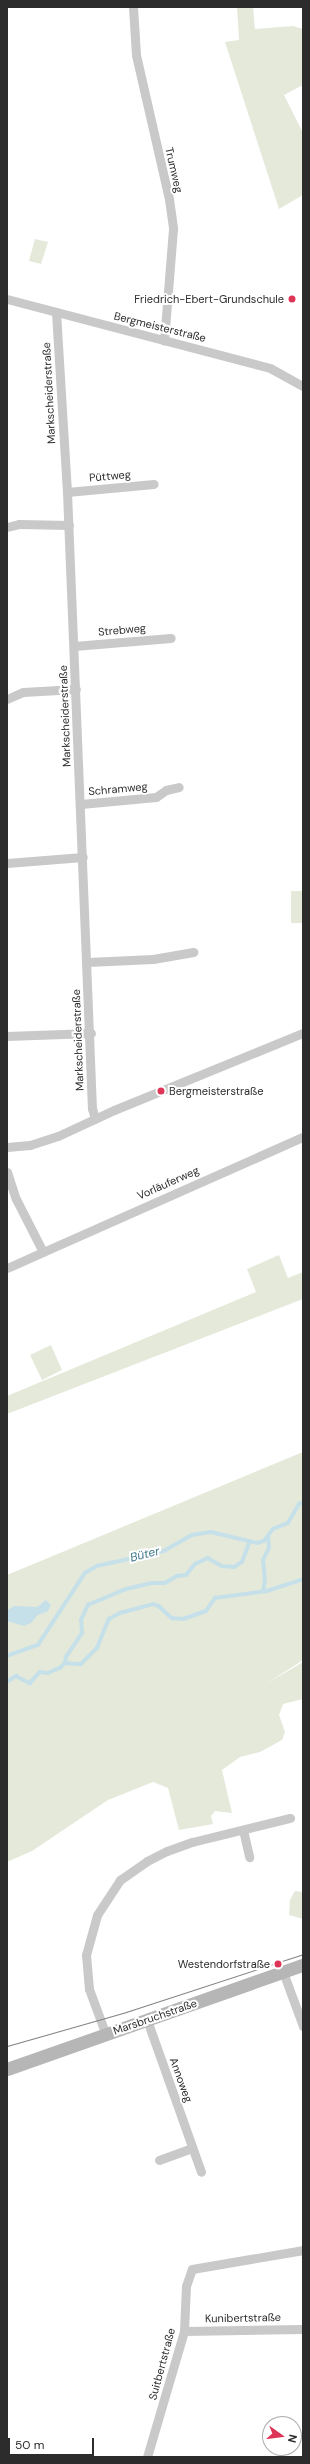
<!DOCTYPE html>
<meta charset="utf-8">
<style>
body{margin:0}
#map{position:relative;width:310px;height:2464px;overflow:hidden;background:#fff;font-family:"DM Sans",sans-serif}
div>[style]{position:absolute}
.green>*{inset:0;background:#e4e9da}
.water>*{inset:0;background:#c6e0e9}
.stream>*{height:3.5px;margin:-1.75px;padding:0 1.75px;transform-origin:1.75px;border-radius:1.75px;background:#c6e0e9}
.street>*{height:9px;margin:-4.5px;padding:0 4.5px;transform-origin:4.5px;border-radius:4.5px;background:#c9c9c9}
.secondary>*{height:13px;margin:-6.5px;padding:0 6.5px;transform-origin:6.5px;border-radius:6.5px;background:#b6b6b6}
.tram>*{height:1px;margin:-0.5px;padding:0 0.5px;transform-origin:0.5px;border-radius:0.5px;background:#818181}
.dots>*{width:11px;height:11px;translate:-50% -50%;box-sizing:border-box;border:2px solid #fff;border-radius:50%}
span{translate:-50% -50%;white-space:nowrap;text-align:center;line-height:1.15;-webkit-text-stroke:4px #fff;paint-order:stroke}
.street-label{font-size:11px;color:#2c2c2c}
.poi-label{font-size:11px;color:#2c2c2c}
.right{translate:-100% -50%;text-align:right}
.left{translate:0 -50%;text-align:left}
.water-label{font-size:12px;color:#3e778a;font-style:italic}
.frame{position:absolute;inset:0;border:8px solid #2c2c2c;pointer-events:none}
.north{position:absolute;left:262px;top:2416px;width:40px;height:40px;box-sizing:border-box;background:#fff;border:1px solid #ababab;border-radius:50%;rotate:104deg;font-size:11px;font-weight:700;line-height:16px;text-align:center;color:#2c2c2c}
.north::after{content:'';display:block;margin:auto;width:14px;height:18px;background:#de3458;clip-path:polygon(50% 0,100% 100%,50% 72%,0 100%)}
.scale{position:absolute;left:8px;top:2438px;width:86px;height:18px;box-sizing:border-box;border:2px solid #2c2c2c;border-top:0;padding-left:5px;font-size:12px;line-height:14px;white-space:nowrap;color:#2c2c2c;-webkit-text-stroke:3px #fff;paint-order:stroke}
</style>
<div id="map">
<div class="green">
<i style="clip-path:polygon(237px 7px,253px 7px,255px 29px,293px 26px,303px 29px,303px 85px,284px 95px,303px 133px,303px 195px,279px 209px,225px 42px,239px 40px)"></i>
<i style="clip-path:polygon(35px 239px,48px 242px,41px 264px,29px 261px)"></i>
<i style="clip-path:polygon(291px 891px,303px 891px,303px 923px,291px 923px)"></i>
<i style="clip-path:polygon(279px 1255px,288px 1278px,303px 1272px,303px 1299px,7px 1414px,7px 1396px,256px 1292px,247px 1269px)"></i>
<i style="clip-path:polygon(51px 1345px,62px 1370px,42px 1380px,30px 1355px)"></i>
<i style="clip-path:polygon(303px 1452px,303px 1660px,266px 1684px,303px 1662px,303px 1699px,283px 1704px,279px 1715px,285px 1732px,282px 1740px,260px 1752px,240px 1757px,222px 1770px,232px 1813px,215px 1811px,211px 1816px,213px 1824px,179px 1830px,168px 1788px,153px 1782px,108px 1800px,32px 1851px,7px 1862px,7px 1575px)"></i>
<i style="clip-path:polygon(295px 1891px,303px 1892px,303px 1919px,289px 1915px,290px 1900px)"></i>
</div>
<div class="water">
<i style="clip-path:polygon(46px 1600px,51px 1605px,48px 1611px,38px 1615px,31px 1623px,24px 1626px,7px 1621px,7px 1610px,15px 1606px,37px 1607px)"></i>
</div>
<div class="stream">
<i style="left:263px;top:1591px;width:10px;rotate:-79deg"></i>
<i style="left:265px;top:1581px;width:21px;rotate:-95deg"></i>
<i style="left:263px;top:1560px;width:13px;rotate:-63deg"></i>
<i style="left:269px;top:1548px;width:11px;rotate:-95deg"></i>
<i style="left:7px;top:1656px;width:33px;rotate:-20deg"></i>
<i style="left:38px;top:1645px;width:86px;rotate:-56.9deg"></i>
<i style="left:85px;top:1573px;width:14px;rotate:-30deg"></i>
<i style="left:97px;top:1566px;width:69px;rotate:-12.6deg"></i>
<i style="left:164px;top:1551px;width:32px;rotate:-30deg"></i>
<i style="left:192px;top:1535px;width:19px;rotate:-9deg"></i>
<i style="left:211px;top:1532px;width:47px;rotate:13.4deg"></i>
<i style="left:257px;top:1543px;width:7px;rotate:-16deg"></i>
<i style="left:264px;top:1541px;width:15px;rotate:-53deg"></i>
<i style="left:273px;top:1529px;width:16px;rotate:-22deg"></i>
<i style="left:288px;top:1523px;width:22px;rotate:-60deg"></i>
<i style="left:299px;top:1504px;width:4px;rotate:-14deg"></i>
<i style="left:65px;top:1663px;width:6px;rotate:-81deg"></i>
<i style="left:66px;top:1657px;width:29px;rotate:-56deg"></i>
<i style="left:82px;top:1633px;width:13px;rotate:-94deg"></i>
<i style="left:81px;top:1620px;width:17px;rotate:-65deg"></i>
<i style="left:88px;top:1605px;width:41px;rotate:-22.8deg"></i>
<i style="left:126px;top:1589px;width:26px;rotate:-13deg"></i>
<i style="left:151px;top:1583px;width:14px"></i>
<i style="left:165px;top:1583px;width:14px;rotate:-30deg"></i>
<i style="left:177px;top:1576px;width:9px;rotate:-6deg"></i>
<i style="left:186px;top:1575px;width:14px;rotate:-51deg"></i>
<i style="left:195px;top:1564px;width:14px;rotate:-25deg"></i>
<i style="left:208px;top:1558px;width:16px;rotate:30deg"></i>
<i style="left:222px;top:1566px;width:12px;rotate:5deg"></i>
<i style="left:234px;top:1567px;width:9px;rotate:-32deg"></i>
<i style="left:242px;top:1562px;width:22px;rotate:-69deg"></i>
<i style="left:7px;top:1682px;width:11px;rotate:-34deg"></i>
<i style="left:16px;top:1676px;width:16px;rotate:27deg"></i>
<i style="left:30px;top:1683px;width:15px;rotate:-48deg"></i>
<i style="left:40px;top:1672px;width:8px;rotate:7deg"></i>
<i style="left:48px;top:1673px;width:13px;rotate:-23deg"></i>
<i style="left:60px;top:1668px;width:7px;rotate:-45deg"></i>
<i style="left:65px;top:1663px;width:16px;rotate:4deg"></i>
<i style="left:81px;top:1664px;width:23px;rotate:-45deg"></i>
<i style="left:97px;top:1648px;width:31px;rotate:-68deg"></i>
<i style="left:109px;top:1619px;width:13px;rotate:-29deg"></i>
<i style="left:120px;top:1613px;width:34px;rotate:-15deg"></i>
<i style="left:153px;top:1604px;width:6px;rotate:18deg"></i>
<i style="left:159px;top:1606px;width:18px;rotate:43deg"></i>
<i style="left:172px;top:1618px;width:11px;rotate:5deg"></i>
<i style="left:183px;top:1619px;width:24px;rotate:-19deg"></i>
<i style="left:206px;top:1611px;width:16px;rotate:-55deg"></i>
<i style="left:215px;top:1598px;width:52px;rotate:-7.7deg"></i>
<i style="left:267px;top:1591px;width:38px;rotate:-18deg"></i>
</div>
<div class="street">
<i style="left:133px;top:7px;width:48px;rotate:86.4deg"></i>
<i style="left:136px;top:55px;width:148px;rotate:77.1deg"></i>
<i style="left:169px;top:199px;width:30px;rotate:82deg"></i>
<i style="left:173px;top:229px;width:112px;rotate:94.6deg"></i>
<i style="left:7px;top:299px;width:272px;rotate:14.7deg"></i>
<i style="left:270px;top:368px;width:38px;rotate:29deg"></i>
<i style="left:56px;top:312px;width:180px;rotate:86.5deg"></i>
<i style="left:67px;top:492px;width:617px;rotate:87.68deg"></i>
<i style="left:92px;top:1108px;width:11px;rotate:75deg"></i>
<i style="left:67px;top:492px;width:87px;rotate:-5.3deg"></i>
<i style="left:7px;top:527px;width:12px;rotate:-14deg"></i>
<i style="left:19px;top:524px;width:50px;rotate:1.1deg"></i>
<i style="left:74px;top:646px;width:97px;rotate:-4.7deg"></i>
<i style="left:7px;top:699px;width:17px;rotate:-24deg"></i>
<i style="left:23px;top:692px;width:53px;rotate:-3.2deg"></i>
<i style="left:81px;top:804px;width:75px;rotate:-5.3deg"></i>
<i style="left:156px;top:797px;width:12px;rotate:-35deg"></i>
<i style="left:166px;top:790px;width:13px;rotate:-13deg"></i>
<i style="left:7px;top:863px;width:76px;rotate:-4.5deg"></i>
<i style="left:88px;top:962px;width:65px;rotate:-2.6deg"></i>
<i style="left:153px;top:959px;width:41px;rotate:-9.9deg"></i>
<i style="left:7px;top:1036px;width:84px;rotate:-2deg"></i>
<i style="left:7px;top:1147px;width:23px;rotate:-5deg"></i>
<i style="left:30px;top:1145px;width:29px;rotate:-18deg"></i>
<i style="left:58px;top:1136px;width:62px;rotate:-24.9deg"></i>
<i style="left:114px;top:1110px;width:204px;rotate:-22.2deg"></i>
<i style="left:7px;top:1172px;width:28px;rotate:72deg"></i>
<i style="left:16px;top:1199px;width:59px;rotate:63deg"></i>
<i style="left:43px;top:1252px;width:284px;rotate:-23.9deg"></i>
<i style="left:7px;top:1268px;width:39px;rotate:-24deg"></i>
<i style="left:243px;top:1830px;width:28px;rotate:77deg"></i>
<i style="left:283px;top:1972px;width:58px;rotate:69.7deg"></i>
<i style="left:147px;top:2020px;width:161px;rotate:70.4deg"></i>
<i style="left:106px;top:2035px;width:49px;rotate:-110.3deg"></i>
<i style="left:89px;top:1989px;width:34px;rotate:-95deg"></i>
<i style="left:86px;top:1955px;width:41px;rotate:-74.6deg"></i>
<i style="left:97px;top:1915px;width:42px;rotate:-56.7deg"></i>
<i style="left:120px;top:1880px;width:33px;rotate:-35deg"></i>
<i style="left:147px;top:1861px;width:22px;rotate:-27deg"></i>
<i style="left:167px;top:1851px;width:27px;rotate:-20deg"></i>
<i style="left:192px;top:1842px;width:101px;rotate:-13.8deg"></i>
<i style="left:159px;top:2160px;width:35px;rotate:-20deg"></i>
<i style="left:184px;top:2331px;width:119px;rotate:-1deg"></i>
<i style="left:147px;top:2457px;width:131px;rotate:-73.6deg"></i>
<i style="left:184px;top:2331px;width:45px;rotate:-87.5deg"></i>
<i style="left:186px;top:2286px;width:18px;rotate:-71deg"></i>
<i style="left:192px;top:2269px;width:113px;rotate:-9.7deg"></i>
</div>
<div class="secondary">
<i style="left:7px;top:2069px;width:314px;rotate:-19.4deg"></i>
</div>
<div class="tram">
<i style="left:7px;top:2046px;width:124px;rotate:-15.9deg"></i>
<i style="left:126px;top:2012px;width:186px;rotate:-18.1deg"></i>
</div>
<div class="dots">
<i style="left:292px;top:299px;background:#de3458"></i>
<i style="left:161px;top:1091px;background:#de3458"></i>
<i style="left:278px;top:1964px;background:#de3458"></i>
</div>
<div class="street-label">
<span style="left:174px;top:170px;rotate:77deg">Trumweg</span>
<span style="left:160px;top:327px;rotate:14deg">Bergmeisterstraße</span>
<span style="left:49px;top:393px;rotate:-93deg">Markscheiderstraße</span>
<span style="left:110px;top:476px;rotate:-5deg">Püttweg</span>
<span style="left:122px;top:630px;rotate:-5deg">Strebweg</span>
<span style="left:65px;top:716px;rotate:-92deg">Markscheiderstraße</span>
<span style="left:118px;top:789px;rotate:-5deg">Schramweg</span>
<span style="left:78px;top:1040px;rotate:-92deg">Markscheiderstraße</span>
<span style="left:168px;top:1183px;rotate:-24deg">Vorläuferweg</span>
<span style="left:155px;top:2017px;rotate:-19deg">Marsbruchstraße</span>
<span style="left:181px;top:2080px;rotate:70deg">Annoweg</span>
<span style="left:243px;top:2318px;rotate:-1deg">Kunibertstraße</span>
<span style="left:162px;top:2364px;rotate:-75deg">Suitbertstraße</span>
</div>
<div class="poi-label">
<span class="right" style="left:284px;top:299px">Friedrich-Ebert-Grundschule</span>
<span class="left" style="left:169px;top:1091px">Bergmeisterstraße</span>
<span class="right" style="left:270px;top:1964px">Westendorfstraße</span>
</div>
<div class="water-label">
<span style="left:145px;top:1555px;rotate:-14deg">Büter</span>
</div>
<div class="frame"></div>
<div class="north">N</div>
<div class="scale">50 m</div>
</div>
